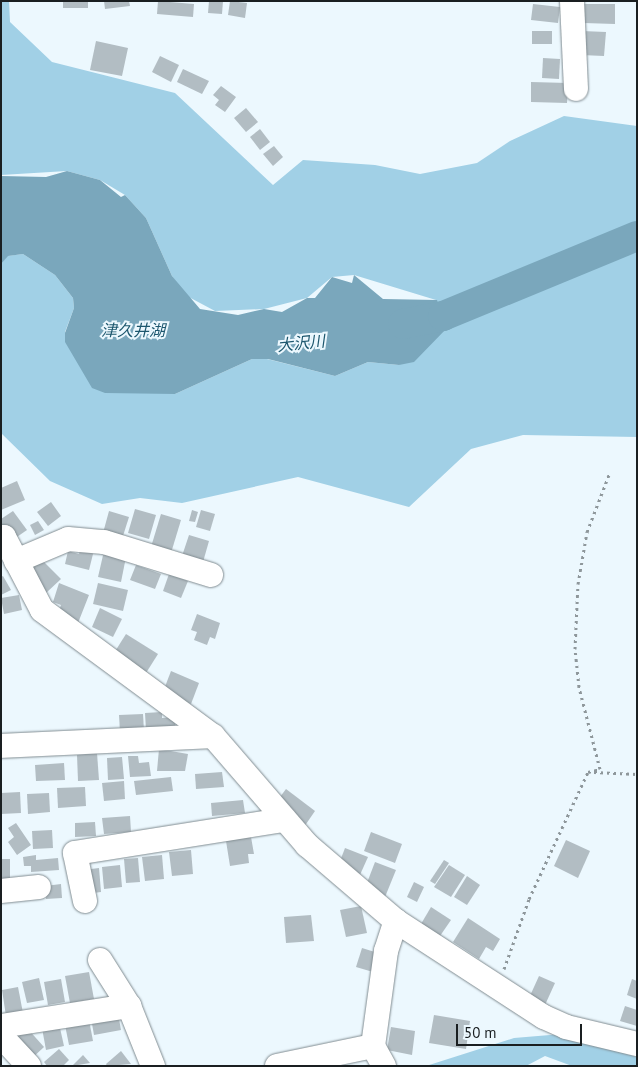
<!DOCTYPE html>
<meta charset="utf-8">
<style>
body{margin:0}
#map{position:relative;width:638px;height:1067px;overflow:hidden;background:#ecf8fe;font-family:"PT Sans","Noto Sans JP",sans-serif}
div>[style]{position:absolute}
.forest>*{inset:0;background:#a1d0e6}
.water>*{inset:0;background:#7aa7bc}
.river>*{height:30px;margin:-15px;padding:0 15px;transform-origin:15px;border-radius:15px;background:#7aa7bc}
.building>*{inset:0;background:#b2bdc3}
.path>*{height:3px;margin-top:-1.5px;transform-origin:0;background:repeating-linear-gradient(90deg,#8e979b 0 2.5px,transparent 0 6.5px)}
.roads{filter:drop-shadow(0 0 1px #818c91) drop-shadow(0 0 1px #818c91)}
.minor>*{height:24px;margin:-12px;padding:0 12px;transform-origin:12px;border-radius:12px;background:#fff}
span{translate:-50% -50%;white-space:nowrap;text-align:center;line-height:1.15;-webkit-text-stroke:4px #ecf8fe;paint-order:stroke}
.water-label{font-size:16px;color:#1d576e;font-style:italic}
.frame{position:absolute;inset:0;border:2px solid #1a1f21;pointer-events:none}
.scale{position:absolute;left:456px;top:1024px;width:126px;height:22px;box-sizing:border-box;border:2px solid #1a1f21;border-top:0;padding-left:6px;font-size:15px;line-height:18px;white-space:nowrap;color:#1a1f21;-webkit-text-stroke:4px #ecf8fe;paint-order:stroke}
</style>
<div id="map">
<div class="forest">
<i style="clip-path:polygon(1px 1px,9px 1px,10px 22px,52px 62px,175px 93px,273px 185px,303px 160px,375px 165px,420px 174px,477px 163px,510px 141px,564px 116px,637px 126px,637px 437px,523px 435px,471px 449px,409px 507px,298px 477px,182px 503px,140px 498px,102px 504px,50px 481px,1px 433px,1px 264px,7px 256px,23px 254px,55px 275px,73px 298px,74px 308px,65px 332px,175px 394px,252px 359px,267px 359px,335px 376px,368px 362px,399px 365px,447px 328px,436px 300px,354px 275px,332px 277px,307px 298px,264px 309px,215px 311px,185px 295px,172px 276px,146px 218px,125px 195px,100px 180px,67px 171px,1px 175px)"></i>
<i style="clip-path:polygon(562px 1034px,637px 1057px,637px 1066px,572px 1066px,545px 1056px,526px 1066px,426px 1066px,514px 1038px)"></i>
</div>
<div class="water">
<i style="clip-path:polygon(67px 171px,100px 180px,121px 197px,125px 195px,146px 218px,172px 276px,200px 309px,238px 315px,264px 309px,282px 312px,307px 298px,315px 298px,332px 277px,352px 283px,354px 275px,383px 299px,437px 300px,447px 328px,414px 362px,399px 365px,368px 362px,335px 376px,268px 359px,252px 359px,175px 394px,105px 393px,92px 388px,65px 342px,65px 333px,74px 308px,73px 298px,55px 275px,23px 254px,8px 256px,1px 264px,1px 176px,46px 177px)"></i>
</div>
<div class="river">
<i style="left:403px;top:324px;width:41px;rotate:-11.3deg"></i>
<i style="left:443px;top:316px;width:210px;rotate:-22.4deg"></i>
</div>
<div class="building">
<i style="clip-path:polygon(63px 1px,88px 1px,88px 8px,63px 8px)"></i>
<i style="clip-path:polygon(104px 1px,129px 1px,130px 6px,105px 9px)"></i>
<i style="clip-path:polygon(158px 1px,194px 4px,193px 17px,157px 14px)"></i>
<i style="clip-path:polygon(209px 1px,223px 1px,222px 14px,208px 13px)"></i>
<i style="clip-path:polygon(230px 1px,247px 3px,245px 18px,228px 15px)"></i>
<i style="clip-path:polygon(533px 4px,560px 7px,558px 23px,531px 20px)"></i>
<i style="clip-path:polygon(584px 4px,615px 4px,615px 24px,584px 23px)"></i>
<i style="clip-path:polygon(532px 31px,552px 31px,552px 44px,532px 44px)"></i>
<i style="clip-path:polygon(582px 31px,606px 32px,604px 56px,581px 55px)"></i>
<i style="clip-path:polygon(96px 41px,128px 48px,122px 76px,90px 70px)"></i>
<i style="clip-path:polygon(160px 56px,179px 65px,171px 82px,152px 72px)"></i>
<i style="clip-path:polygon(543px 58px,560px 59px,559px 79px,542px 78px)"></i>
<i style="clip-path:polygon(183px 69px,209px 81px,202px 94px,177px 82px)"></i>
<i style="clip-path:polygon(531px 82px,568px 83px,567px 103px,531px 102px)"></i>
<i style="clip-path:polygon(221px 86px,236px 97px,225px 112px,215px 105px,219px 100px,213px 95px)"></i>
<i style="clip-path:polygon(246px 108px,258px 122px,246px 132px,234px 118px)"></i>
<i style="clip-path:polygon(260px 129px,270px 142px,260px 150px,250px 137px)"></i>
<i style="clip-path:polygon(274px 146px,283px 157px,273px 166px,263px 154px)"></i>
<i style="clip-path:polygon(17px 481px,25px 500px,1px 510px,1px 488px)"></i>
<i style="clip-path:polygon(51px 502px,61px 516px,48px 526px,37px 512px)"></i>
<i style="clip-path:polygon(135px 509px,156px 515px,149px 539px,128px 533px)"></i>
<i style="clip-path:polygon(192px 510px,198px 512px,195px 522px,189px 521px)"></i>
<i style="clip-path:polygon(201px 510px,215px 514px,210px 531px,196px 527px)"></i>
<i style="clip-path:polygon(13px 511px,27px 530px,11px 541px,1px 526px,1px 519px)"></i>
<i style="clip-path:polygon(109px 511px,129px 517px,122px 539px,103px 533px)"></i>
<i style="clip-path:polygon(161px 514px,181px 520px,171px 553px,151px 547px)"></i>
<i style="clip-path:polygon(38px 521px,44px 530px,35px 535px,30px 525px)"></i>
<i style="clip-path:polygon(189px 535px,209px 541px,203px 562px,182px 556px)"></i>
<i style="clip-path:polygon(81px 547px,94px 550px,89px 570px,65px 564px,68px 551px,79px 554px)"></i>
<i style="clip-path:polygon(104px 551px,126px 557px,121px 582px,98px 577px)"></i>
<i style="clip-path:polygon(41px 559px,61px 579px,46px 593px,27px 572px)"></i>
<i style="clip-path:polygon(136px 565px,161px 574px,155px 589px,130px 580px)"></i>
<i style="clip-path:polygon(169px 574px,188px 581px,181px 598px,163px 591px)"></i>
<i style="clip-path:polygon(3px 576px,11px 590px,1px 595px,1px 577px)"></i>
<i style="clip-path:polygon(59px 583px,89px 595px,78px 623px,66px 618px,67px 614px,59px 611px,61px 605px,53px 602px)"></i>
<i style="clip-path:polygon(98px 583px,128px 590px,123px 611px,93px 604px)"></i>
<i style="clip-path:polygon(19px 595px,22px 610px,4px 614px,1px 598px)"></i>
<i style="clip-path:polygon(100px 608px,122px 619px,113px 637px,92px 627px)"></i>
<i style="clip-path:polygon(197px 614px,220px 623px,215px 639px,210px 637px,207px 645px,194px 640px,197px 632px,191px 630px)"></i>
<i style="clip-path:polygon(126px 634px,158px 654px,146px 673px,114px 653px)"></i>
<i style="clip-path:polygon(171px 671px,199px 683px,191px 704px,163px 692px)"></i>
<i style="clip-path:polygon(162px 712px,162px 718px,175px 717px,175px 732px,146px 730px,145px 713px)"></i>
<i style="clip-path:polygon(143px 714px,144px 731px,120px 732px,119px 715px)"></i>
<i style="clip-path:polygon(159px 749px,188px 754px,185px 771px,157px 771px)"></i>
<i style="clip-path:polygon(97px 753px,99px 780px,78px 781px,77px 755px)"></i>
<i style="clip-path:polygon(128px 756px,138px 756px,139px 763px,149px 762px,151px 776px,130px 777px)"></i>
<i style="clip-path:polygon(122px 757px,124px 779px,108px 780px,107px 758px)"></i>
<i style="clip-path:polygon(64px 763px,65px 780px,36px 781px,35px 765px)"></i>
<i style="clip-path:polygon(222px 772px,224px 787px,196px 789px,195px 774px)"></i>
<i style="clip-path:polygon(171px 777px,173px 791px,136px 795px,134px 781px)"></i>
<i style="clip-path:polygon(124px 781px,125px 799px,104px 801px,102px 783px)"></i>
<i style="clip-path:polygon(85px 787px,86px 806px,58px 808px,57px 788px)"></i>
<i style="clip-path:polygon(286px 789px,315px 811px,304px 827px,274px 805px)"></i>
<i style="clip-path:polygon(20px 792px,21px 813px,1px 814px,1px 793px)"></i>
<i style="clip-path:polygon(49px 793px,50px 812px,28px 814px,27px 794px)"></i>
<i style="clip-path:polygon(243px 800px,245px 813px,212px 816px,211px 803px)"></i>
<i style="clip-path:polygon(130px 816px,131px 832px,104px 834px,102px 818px)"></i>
<i style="clip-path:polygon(95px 822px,96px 836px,75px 837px,75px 823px)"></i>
<i style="clip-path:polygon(16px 823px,31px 845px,17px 855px,8px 842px,14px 837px,8px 828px)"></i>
<i style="clip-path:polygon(52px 830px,53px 848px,33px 849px,32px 831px)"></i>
<i style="clip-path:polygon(371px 832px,402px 844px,395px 863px,364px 851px)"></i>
<i style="clip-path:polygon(251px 837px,254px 854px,248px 854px,249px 863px,230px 866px,226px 841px)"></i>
<i style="clip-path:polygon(566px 840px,590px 851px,578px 878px,554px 866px)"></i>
<i style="clip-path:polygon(345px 848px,368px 857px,359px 877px,337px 869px)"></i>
<i style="clip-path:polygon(191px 850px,193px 874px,172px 876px,169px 852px)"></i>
<i style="clip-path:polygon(36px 855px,36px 860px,58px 858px,59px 870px,31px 872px,31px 866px,24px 866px,23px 857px)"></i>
<i style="clip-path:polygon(162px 855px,164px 879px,145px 881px,142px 857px)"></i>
<i style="clip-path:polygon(138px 858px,140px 882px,126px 883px,124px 859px)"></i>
<i style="clip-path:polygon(1px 859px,10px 859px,10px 879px,1px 879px)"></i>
<i style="clip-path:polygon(444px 860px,449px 863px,435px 884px,430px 881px)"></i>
<i style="clip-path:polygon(375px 862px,396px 870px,385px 897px,365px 888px)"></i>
<i style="clip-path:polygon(120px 865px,122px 887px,104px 889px,102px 867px)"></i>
<i style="clip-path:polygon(449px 865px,465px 875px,451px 897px,434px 887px)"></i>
<i style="clip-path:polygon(99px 868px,101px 892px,86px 894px,83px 870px)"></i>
<i style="clip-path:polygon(467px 876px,480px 885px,467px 905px,454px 897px)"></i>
<i style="clip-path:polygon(414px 882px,424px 887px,417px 902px,407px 897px)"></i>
<i style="clip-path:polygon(61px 884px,62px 898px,46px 899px,45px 886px)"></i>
<i style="clip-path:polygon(361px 906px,367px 933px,346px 937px,340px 910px)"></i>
<i style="clip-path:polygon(431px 907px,451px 920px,440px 936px,421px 924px)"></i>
<i style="clip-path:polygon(311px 915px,314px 941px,286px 943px,284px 917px)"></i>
<i style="clip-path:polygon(468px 918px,500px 939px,493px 951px,486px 947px,479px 959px,453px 942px)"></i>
<i style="clip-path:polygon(362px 948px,378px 953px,373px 972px,356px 967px)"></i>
<i style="clip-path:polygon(89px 972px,94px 999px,70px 1003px,65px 976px)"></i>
<i style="clip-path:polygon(539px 976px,555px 983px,545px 1005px,529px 998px)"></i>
<i style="clip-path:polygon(39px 978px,44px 1000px,27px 1003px,22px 982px)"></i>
<i style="clip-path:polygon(61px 979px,65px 1002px,48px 1005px,44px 982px)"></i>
<i style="clip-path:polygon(632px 979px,637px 981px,637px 999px,627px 995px)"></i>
<i style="clip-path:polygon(18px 987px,23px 1013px,6px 1016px,2px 990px)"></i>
<i style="clip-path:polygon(625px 1006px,637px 1010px,637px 1026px,620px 1021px)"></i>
<i style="clip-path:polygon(118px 1013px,121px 1030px,94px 1035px,91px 1018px)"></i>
<i style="clip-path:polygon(434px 1015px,470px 1021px,466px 1049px,429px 1043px)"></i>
<i style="clip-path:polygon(89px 1020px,93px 1041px,69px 1045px,65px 1025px)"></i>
<i style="clip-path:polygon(391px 1027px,415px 1031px,412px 1055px,387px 1050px)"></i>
<i style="clip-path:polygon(27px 1028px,44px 1047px,30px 1060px,13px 1041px)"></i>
<i style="clip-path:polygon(42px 1028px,60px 1028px,64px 1046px,46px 1050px)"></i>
<i style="clip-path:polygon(59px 1049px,69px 1060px,63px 1066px,47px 1066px,44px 1062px)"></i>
<i style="clip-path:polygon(121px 1051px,131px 1064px,107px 1066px,106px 1064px)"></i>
<i style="clip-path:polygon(83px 1055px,90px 1063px,72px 1066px)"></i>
</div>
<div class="path">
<i style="left:588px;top:772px;width:12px;rotate:-14deg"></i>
<i style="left:600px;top:769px;width:85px;rotate:-104.4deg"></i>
<i style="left:579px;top:687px;width:38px;rotate:-96deg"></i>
<i style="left:575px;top:649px;width:65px;rotate:-87.4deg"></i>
<i style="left:578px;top:584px;width:53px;rotate:-80.2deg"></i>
<i style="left:587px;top:532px;width:64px;rotate:-69deg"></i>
<i style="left:594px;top:772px;width:43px;rotate:2.7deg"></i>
<i style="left:504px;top:969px;width:74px;rotate:-70.3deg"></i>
<i style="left:529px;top:899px;width:140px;rotate:-65.1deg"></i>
</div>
<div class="roads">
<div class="minor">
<i style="left:572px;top:1px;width:88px;rotate:87.4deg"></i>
<i style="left:1px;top:537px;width:3px"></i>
<i style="left:4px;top:537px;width:82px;rotate:62.5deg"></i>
<i style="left:42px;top:610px;width:212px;rotate:36.4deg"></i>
<i style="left:213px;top:736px;width:144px;rotate:49.2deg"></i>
<i style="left:307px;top:845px;width:117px;rotate:40.5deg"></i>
<i style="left:396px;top:921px;width:176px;rotate:33deg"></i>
<i style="left:544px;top:1017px;width:24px;rotate:24deg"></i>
<i style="left:566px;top:1027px;width:73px;rotate:13.5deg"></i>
<i style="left:16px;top:561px;width:56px;rotate:-22.9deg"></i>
<i style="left:68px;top:539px;width:36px;rotate:5deg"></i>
<i style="left:104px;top:542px;width:112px;rotate:17.1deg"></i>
<i style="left:1px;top:746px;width:212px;rotate:-2.7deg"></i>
<i style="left:1px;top:891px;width:38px;rotate:-6deg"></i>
<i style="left:85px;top:901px;width:49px;rotate:-101.8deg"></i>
<i style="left:75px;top:853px;width:212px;rotate:-9deg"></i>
<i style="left:100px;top:960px;width:54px;rotate:57.8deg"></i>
<i style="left:129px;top:1006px;width:65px;rotate:68.2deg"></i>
<i style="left:1px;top:1026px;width:130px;rotate:-8.9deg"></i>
<i style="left:1px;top:1036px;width:41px;rotate:47deg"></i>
<i style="left:277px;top:1066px;width:98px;rotate:-11.8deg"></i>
<i style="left:384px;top:1066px;width:23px;rotate:-119deg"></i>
<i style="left:373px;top:1046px;width:96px;rotate:-82.2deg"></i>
<i style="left:386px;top:951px;width:32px;rotate:-72deg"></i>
</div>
</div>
<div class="water-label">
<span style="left:133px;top:330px">津久井湖</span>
<span style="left:301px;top:343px;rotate:-6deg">大沢川</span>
</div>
<div class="frame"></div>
<div class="scale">50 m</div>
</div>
